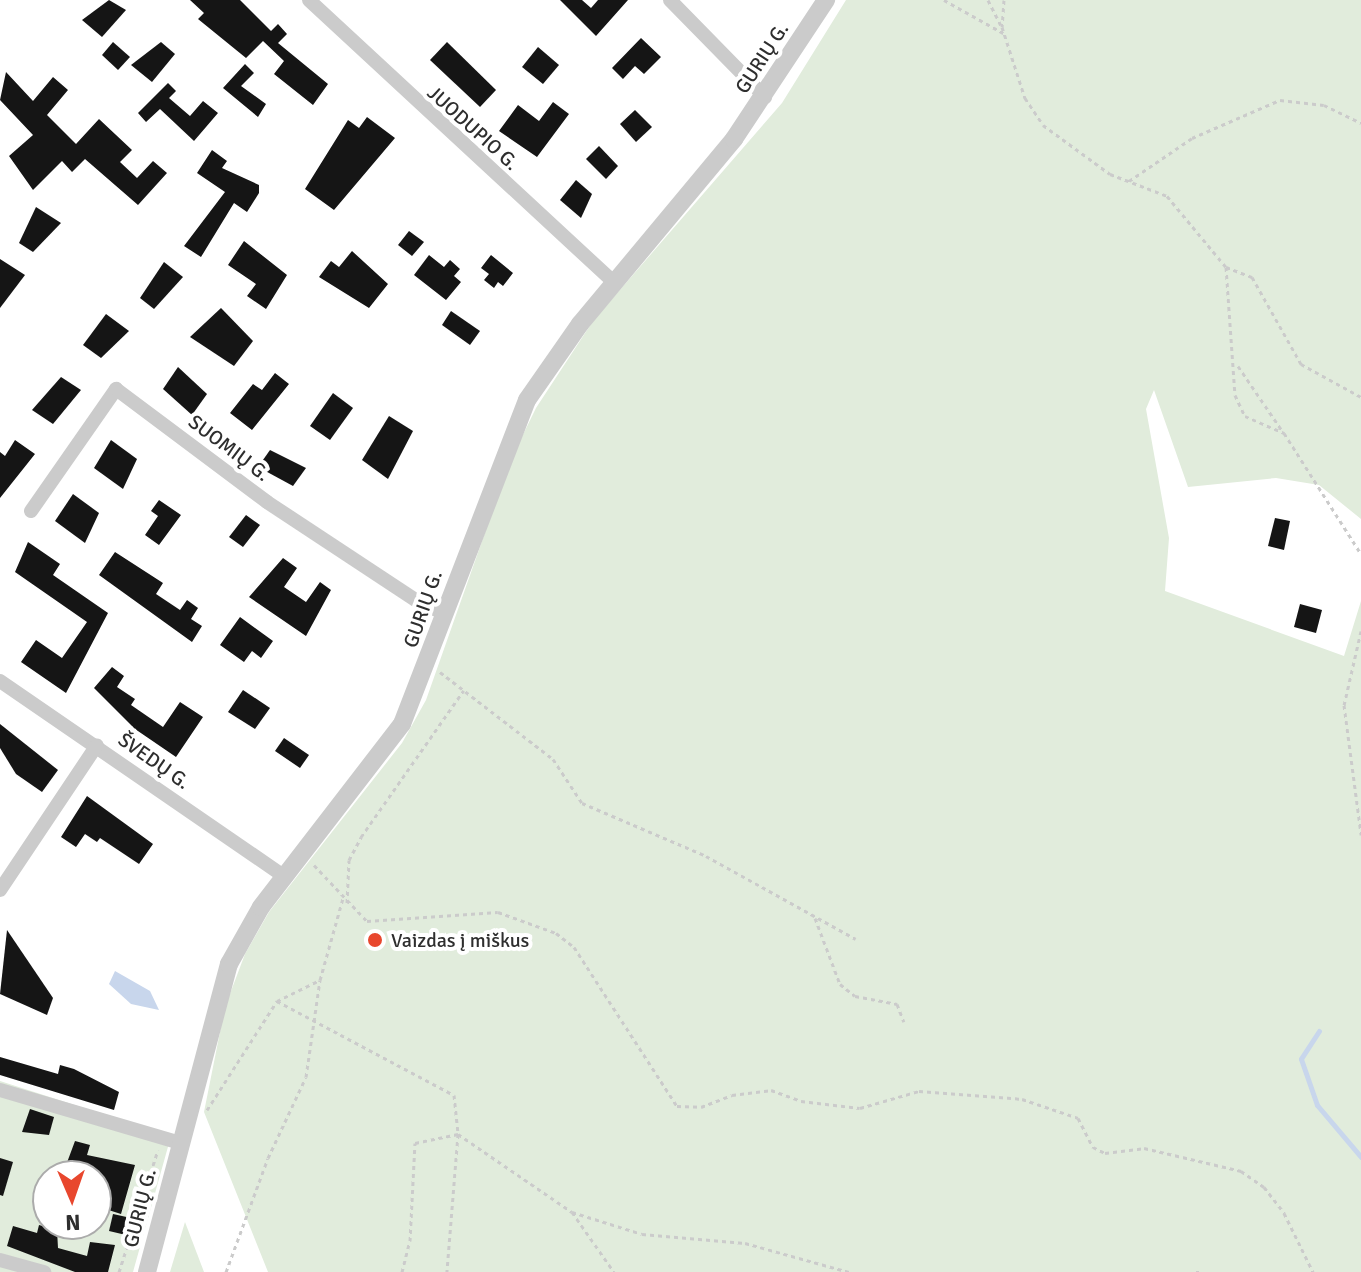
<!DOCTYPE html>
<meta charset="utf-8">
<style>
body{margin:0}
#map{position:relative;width:1361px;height:1272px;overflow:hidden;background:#fff;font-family:Signika,sans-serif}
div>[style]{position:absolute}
.green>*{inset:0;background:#e1ecdc}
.water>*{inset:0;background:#c8d6ec}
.stream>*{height:5px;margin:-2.5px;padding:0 2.5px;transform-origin:2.5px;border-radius:2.5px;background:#c8d6ec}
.building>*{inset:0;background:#151515}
.path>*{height:3px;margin-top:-1.5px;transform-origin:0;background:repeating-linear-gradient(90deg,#cbcbcb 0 4px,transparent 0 8px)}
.minor>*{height:14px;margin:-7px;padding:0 7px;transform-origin:7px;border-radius:7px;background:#cbcbcb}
.tertiary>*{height:18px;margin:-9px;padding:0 9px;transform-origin:9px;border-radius:9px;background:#cbcbcb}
.dots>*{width:22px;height:22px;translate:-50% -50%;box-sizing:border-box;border:4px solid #fff;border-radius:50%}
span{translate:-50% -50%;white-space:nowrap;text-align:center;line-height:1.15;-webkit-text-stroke:8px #fff;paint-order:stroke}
.street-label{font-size:20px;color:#2e2e2e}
.poi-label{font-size:20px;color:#2e2e2e}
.left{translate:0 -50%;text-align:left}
.north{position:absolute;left:32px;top:1160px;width:80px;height:80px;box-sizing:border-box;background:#fff;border:2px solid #ababab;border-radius:50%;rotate:178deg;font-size:22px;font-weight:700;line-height:32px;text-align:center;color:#2e2e2e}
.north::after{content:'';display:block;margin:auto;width:28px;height:36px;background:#e8472e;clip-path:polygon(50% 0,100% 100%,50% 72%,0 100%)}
</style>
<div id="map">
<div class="green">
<i style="clip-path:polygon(846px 0,1361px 0,1361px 519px,1319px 485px,1276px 478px,1188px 487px,1154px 390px,1146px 409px,1169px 538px,1165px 591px,1344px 656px,1361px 601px,1361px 1272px,268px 1272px,204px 1112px,225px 1007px,245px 954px,269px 912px,402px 743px,426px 700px,511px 459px,536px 408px,593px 321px,782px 103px)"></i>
<i style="clip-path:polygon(evenodd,0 1081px,171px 1136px,133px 1272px,0 1272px,0 1081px,48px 1176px,96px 1176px,96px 1224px,48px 1224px,48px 1176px)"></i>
<i style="clip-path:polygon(185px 1222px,204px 1272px,170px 1272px)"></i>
</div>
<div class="water">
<i style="clip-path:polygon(115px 971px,150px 991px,159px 1010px,131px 1004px,109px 984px)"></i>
</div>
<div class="stream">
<i style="left:1319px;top:1031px;width:33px;rotate:123deg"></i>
<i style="left:1301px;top:1059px;width:49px;rotate:70.8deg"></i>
<i style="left:1317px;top:1105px;width:68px;rotate:49.8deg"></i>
</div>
<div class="building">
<i style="clip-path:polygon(109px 0,126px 10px,102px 37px,82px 20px)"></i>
<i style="clip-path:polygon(190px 0,240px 0,271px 31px,278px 24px,287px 34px,278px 43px,328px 84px,313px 105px,274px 74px,284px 61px,263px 41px,246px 58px,198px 19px,204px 13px)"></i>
<i style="clip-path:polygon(560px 0,582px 0,591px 8px,598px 0,628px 0,596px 36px)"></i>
<i style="clip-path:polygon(641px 38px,661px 57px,644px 74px,635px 66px,623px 79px,612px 68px)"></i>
<i style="clip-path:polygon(113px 42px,130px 57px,118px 70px,102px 55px)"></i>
<i style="clip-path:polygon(161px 42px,175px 54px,152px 82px,131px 65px)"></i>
<i style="clip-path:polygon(447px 42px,496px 90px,480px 107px,430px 60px)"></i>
<i style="clip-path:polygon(538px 47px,559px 65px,543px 84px,522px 67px)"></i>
<i style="clip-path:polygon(245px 64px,254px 73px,241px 86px,266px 104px,258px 117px,223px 88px)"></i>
<i style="clip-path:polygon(6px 72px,33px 101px,53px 77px,68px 90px,47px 115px,76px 144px,99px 119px,132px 150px,120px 162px,137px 178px,153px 161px,167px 173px,138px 205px,85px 159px,72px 172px,62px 161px,33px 190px,9px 156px,33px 135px,0 100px)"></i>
<i style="clip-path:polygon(168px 83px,176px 91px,169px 98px,190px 116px,203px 101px,218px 113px,194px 141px,160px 109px,146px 122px,138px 113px)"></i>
<i style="clip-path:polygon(553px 102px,569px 114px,537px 157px,499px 131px,518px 105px,539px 121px)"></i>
<i style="clip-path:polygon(635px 110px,652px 127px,636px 142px,620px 124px)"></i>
<i style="clip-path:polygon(367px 117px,395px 138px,334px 210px,305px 189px,348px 120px,359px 128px)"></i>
<i style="clip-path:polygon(599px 146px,618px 166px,606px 179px,586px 159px)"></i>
<i style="clip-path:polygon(212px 150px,227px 161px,222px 168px,259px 185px,259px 193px,247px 212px,234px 203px,201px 257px,184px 246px,225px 192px,197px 173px)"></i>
<i style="clip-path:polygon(576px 180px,592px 194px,581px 218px,560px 200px)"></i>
<i style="clip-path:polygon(36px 207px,61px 223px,33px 252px,19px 243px)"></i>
<i style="clip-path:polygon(409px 231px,424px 242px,412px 256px,398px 245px)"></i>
<i style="clip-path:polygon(244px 241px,287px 275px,266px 309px,247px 296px,256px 284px,228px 265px)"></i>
<i style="clip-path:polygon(352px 251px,388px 284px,369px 308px,319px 277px,331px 261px,339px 267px)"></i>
<i style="clip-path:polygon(429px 255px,444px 267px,450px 260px,460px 269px,454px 276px,461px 282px,446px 300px,414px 275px)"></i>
<i style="clip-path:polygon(491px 255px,513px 273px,503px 286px,498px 282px,494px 288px,484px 280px,489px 274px,481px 268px)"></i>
<i style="clip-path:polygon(0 259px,25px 275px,0 308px)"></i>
<i style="clip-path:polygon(164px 262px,183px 277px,154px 309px,140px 298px)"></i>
<i style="clip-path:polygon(221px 308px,253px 341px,234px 366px,190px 337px)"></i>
<i style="clip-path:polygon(451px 311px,480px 331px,470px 345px,442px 325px)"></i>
<i style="clip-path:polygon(106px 314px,129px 331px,101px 358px,83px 345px)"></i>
<i style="clip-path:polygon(178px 367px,207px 394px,192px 415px,163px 389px)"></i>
<i style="clip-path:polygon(275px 373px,289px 384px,252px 430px,230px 413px,253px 384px,262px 390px)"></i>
<i style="clip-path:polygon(61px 377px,81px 390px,53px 424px,32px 410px)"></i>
<i style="clip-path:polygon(333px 393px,353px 408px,330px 440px,310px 426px)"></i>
<i style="clip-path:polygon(389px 416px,413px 431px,388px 479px,362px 460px)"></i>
<i style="clip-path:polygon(15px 440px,35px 454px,0 498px,0 452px,5px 456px)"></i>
<i style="clip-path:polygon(111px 440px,137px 459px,123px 489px,94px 468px)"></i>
<i style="clip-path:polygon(270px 450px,306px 468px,293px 486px,258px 467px)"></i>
<i style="clip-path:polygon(73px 494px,99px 513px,85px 543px,55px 521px)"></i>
<i style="clip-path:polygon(159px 500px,181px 515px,159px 545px,145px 535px,158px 516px,151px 511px)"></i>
<i style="clip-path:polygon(246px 515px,260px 525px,243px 547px,229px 537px)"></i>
<i style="clip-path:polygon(1275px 518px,1290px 521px,1284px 550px,1268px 546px)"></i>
<i style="clip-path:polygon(28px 542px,60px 564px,53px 575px,108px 613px,66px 693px,21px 662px,36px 640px,62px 658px,87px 622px,15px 572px)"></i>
<i style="clip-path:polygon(115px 552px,163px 583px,156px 594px,180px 610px,187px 600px,198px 608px,191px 619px,202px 626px,192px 642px,99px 575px)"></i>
<i style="clip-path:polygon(283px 558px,297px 568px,284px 587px,306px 602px,320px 582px,331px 590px,306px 636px,249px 597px)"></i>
<i style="clip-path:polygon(1300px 604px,1322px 610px,1316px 633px,1294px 627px)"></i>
<i style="clip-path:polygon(240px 617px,273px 641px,261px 658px,252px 651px,244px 662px,220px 645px)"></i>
<i style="clip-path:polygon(112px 667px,124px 676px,117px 687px,135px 699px,131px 705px,163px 727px,180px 702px,203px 717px,176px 757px,135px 729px,94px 688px)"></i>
<i style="clip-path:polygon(243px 690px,270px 708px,255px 729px,228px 712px)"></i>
<i style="clip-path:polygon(0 724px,58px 770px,42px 792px,16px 774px,0 748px)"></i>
<i style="clip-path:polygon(284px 738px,309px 755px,300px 768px,275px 751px)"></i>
<i style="clip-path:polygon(87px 796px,153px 844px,139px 864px,100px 838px,97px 842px,85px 834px,76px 847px,61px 837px)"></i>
<i style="clip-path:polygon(7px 930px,53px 998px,47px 1015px,0 994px)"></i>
<i style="clip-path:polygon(0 1057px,58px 1074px,60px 1065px,74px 1069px,119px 1092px,114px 1110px,0 1075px)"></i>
<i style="clip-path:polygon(30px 1109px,54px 1117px,49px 1135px,22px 1132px)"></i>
<i style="clip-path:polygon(75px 1141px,90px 1145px,87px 1155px,135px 1165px,121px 1214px,96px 1206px,96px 1176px,62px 1176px)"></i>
<i style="clip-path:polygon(0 1158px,13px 1162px,3px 1196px,0 1195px)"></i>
<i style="clip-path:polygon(113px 1214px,131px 1218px,126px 1235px,109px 1231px)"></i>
<i style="clip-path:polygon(39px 1225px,57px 1230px,58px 1248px,87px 1256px,90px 1242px,115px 1245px,108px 1272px,75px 1272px,7px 1246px,13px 1226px,37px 1233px)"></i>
</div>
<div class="path">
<i style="left:944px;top:0;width:68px;rotate:29.2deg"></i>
<i style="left:988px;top:0;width:28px;rotate:63deg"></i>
<i style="left:1004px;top:0;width:27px;rotate:94deg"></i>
<i style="left:1002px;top:27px;width:75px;rotate:72.1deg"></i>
<i style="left:1025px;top:98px;width:32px;rotate:56deg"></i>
<i style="left:1043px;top:125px;width:83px;rotate:36.2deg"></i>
<i style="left:1110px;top:174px;width:61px;rotate:21.1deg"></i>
<i style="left:1167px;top:196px;width:92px;rotate:50.3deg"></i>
<i style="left:1226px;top:267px;width:128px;rotate:86deg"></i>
<i style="left:1235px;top:395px;width:23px;rotate:65deg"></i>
<i style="left:1245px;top:416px;width:43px;rotate:23.6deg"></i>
<i style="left:1284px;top:433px;width:143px;rotate:57.5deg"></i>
<i style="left:1129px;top:181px;width:76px;rotate:-34.3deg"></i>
<i style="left:1192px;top:138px;width:96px;rotate:-23.4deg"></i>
<i style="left:1280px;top:100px;width:44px;rotate:6.5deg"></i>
<i style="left:1324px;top:105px;width:41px;rotate:25.9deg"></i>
<i style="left:1226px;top:267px;width:28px;rotate:21deg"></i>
<i style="left:1252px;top:277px;width:100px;rotate:60.6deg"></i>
<i style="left:1301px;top:364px;width:68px;rotate:28.8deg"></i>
<i style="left:1238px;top:366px;width:80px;rotate:55.7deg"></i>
<i style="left:1361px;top:631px;width:76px;rotate:102.9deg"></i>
<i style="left:1344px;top:705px;width:131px;rotate:82.5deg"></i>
<i style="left:440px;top:672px;width:143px;rotate:37.6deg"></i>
<i style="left:553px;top:759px;width:53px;rotate:56.6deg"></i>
<i style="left:582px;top:803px;width:135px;rotate:23.1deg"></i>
<i style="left:706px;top:856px;width:171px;rotate:29deg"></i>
<i style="left:314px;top:865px;width:77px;rotate:46.6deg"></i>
<i style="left:367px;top:921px;width:131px;rotate:-3.9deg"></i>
<i style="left:498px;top:912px;width:62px;rotate:19.9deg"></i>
<i style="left:556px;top:933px;width:23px;rotate:38deg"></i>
<i style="left:574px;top:947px;width:189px;rotate:57.1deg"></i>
<i style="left:677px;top:1106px;width:24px;rotate:2deg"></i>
<i style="left:701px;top:1107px;width:33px;rotate:-21deg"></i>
<i style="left:732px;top:1095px;width:39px;rotate:-7deg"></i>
<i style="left:771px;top:1090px;width:32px;rotate:20deg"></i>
<i style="left:801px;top:1101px;width:59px;rotate:6.8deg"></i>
<i style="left:860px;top:1108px;width:61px;rotate:-16.1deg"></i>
<i style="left:919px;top:1091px;width:103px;rotate:4.4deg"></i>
<i style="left:1022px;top:1099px;width:59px;rotate:18.7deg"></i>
<i style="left:1078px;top:1118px;width:33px;rotate:63deg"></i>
<i style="left:1093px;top:1147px;width:13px;rotate:27deg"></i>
<i style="left:1105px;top:1153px;width:39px;rotate:-7deg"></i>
<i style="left:1144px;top:1148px;width:100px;rotate:13.3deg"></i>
<i style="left:1241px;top:1171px;width:28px;rotate:35deg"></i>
<i style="left:1264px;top:1187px;width:33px;rotate:52deg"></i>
<i style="left:1284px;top:1213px;width:66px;rotate:63.8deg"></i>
<i style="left:347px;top:903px;width:43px;rotate:-87.3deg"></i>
<i style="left:349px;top:860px;width:26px;rotate:-62deg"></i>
<i style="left:361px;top:837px;width:179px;rotate:-55deg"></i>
<i style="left:815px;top:918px;width:71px;rotate:69.3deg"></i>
<i style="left:840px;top:984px;width:19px;rotate:39deg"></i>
<i style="left:855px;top:996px;width:43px;rotate:10.8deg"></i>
<i style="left:897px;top:1004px;width:19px;rotate:69deg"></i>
<i style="left:277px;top:1001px;width:200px;rotate:28deg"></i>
<i style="left:454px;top:1095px;width:39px;rotate:84deg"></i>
<i style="left:458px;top:1134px;width:138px;rotate:94.6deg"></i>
<i style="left:207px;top:1110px;width:130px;rotate:-57.3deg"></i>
<i style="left:277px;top:1001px;width:48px;rotate:-26deg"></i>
<i style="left:320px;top:980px;width:85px;rotate:-74.3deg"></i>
<i style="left:572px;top:1212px;width:73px;rotate:55deg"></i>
<i style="left:119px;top:1272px;width:128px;rotate:-72.3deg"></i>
<i style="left:226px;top:1272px;width:121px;rotate:-69.8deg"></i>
<i style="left:268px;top:1158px;width:89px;rotate:-64.9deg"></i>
<i style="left:306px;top:1077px;width:98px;rotate:-81.8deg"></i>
<i style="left:402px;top:1272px;width:32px;rotate:-76deg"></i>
<i style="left:410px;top:1241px;width:98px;rotate:-87.1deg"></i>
<i style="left:415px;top:1143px;width:44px;rotate:-11.8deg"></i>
<i style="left:458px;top:1134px;width:138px;rotate:34.4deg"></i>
<i style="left:572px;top:1212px;width:73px;rotate:17.4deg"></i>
<i style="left:642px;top:1234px;width:103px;rotate:5deg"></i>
<i style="left:745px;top:1243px;width:108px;rotate:15.6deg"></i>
<i style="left:1196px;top:1272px;width:3px"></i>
</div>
<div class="minor">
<i style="left:309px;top:0;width:415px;rotate:42.8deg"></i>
<i style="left:670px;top:0;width:136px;rotate:45.6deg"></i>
<i style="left:31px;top:511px;width:149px;rotate:-55.1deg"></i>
<i style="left:116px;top:389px;width:189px;rotate:36.8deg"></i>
<i style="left:267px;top:502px;width:189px;rotate:33.4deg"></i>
<i style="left:425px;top:606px;width:22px;rotate:18deg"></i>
<i style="left:0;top:681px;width:345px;rotate:34.5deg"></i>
<i style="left:0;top:890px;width:174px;rotate:-56.2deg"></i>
<i style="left:0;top:1090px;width:188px;rotate:16.4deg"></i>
<i style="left:0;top:1260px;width:46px;rotate:15.3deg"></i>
</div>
<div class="tertiary">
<i style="left:147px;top:1272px;width:319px;rotate:-75.1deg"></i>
<i style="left:229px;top:964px;width:65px;rotate:-60.7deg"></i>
<i style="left:261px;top:907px;width:231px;rotate:-52.4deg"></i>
<i style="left:402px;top:724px;width:347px;rotate:-68.9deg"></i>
<i style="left:527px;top:400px;width:93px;rotate:-55.1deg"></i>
<i style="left:580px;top:324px;width:241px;rotate:-50.2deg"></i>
<i style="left:734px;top:139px;width:167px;rotate:-56.5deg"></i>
</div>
<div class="dots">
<i style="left:375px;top:940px;background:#e8472e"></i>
</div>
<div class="street-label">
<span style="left:762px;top:58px;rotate:-57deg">GURIŲ G.</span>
<span style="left:473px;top:128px;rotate:42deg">JUODUPIO G.</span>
<span style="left:229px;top:448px;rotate:37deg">SUOMIŲ G.</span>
<span style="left:423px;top:609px;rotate:-71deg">GURIŲ G.</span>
<span style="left:154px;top:761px;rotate:35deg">ŠVEDŲ G.</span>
<span style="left:140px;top:1208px;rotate:-76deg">GURIŲ G.</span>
</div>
<div class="poi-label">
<span class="left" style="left:391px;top:940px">Vaizdas į miškus</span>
</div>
<div class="north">N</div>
</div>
